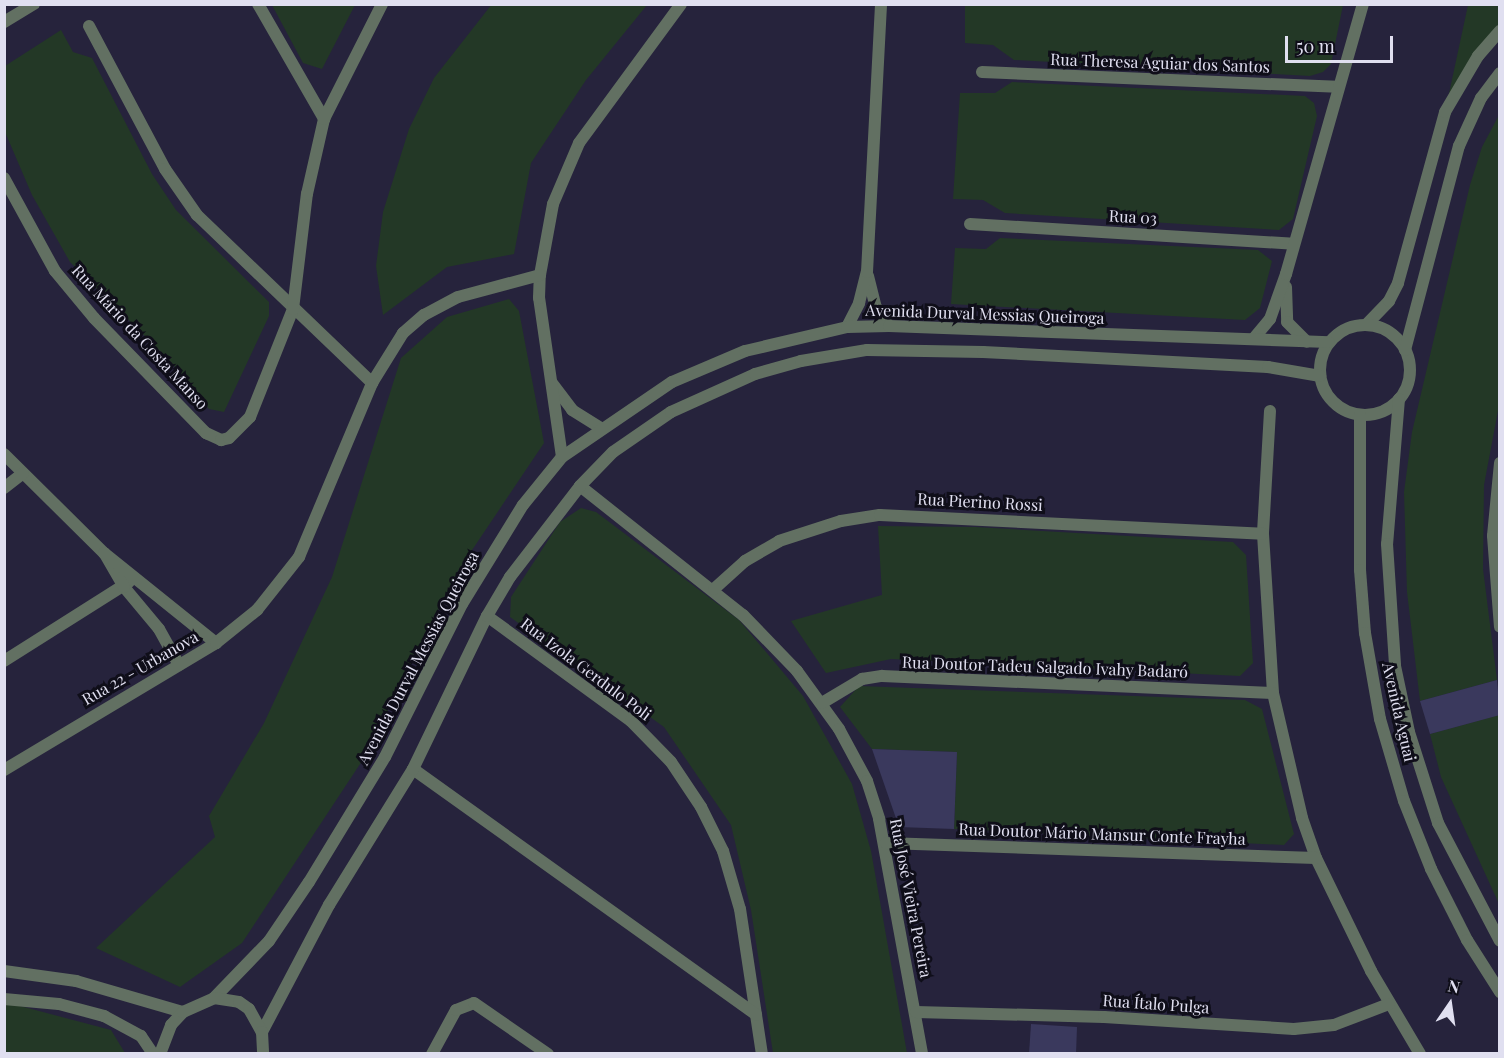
<!DOCTYPE html>
<meta charset="utf-8">
<style>
body{margin:0}
#map{position:relative;width:1504px;height:1058px;overflow:hidden;background:#26233c;font-family:"Playfair Display",serif}
div>[style]{position:absolute}
.green>*{inset:0;background:#233826}
.building>*{inset:0;background:#3a395d}
.minor>*{height:12px;margin:-6px;padding:0 6px;transform-origin:6px;border-radius:6px;background:#627062}
.minor>.ring{margin:-6px;padding:0;box-sizing:content-box;background:none;border:12px solid #627062;border-radius:50%}
span{translate:-50% -50%;white-space:nowrap;text-align:center;line-height:1.15;-webkit-text-stroke:6px #0f0e19;paint-order:stroke}
.street-label{font-size:16px;color:#e0dff0}
.frame{position:absolute;inset:0;border:6px solid #e0dff0;pointer-events:none}
.north{position:absolute;left:1420px;top:974px;width:60px;height:60px;-webkit-text-stroke:4px #0f0e19;paint-order:stroke;rotate:13deg;font-size:16px;font-weight:700;line-height:24px;text-align:center;color:#e0dff0}
.north::after{content:'';display:block;margin:auto;width:21px;height:27px;background:#e0dff0;clip-path:polygon(50% 0,100% 100%,50% 72%,0 100%)}
.scale{position:absolute;left:1285px;top:36px;width:108px;height:27px;box-sizing:border-box;border:3px solid #e0dff0;border-top:0;padding-left:8px;font-size:18px;line-height:21px;white-space:nowrap;color:#e0dff0;-webkit-text-stroke:4px #0f0e19;paint-order:stroke}
</style>
<div id="map">
<div class="green">
<i style="clip-path:polygon(492px 4px,647px 5px,586px 80px,531px 163px,514px 254px,447px 267px,383px 315px,376px 266px,383px 212px,409px 129px,434px 78px)"></i>
<i style="clip-path:polygon(272px 5px,355px 5px,322px 69px,303px 63px)"></i>
<i style="clip-path:polygon(965px 5px,965px 4px,1343px 5px,1331px 64px,1323px 72px,1310px 76px,1014px 60px,993px 45px,965px 43px)"></i>
<i style="clip-path:polygon(1468px 5px,1499px 5px,1499px 31px,1445px 112px)"></i>
<i style="clip-path:polygon(61px 30px,73px 52px,92px 58px,152px 174px,176px 210px,269px 302px,269px 316px,224px 412px,209px 409px,170px 361px,70px 262px,32px 195px,5px 132px,5px 66px)"></i>
<i style="clip-path:polygon(1012px 82px,1305px 96px,1314px 103px,1317px 116px,1293px 219px,1279px 230px,1005px 213px,983px 200px,953px 199px,960px 93px,995px 93px)"></i>
<i style="clip-path:polygon(1499px 115px,1500px 400px,1484px 485px,1483px 569px,1497px 680px,1420px 701px,1407px 592px,1404px 492px,1412px 432px,1470px 185px,1482px 147px)"></i>
<i style="clip-path:polygon(1000px 238px,1258px 250px,1272px 261px,1260px 308px,1245px 320px,951px 304px,955px 248px,986px 249px)"></i>
<i style="clip-path:polygon(509px 299px,519px 311px,544px 443px,458px 571px,364px 758px,242px 943px,180px 987px,96px 948px,215px 837px,209px 816px,264px 723px,332px 577px,401px 358px,447px 317px)"></i>
<i style="clip-path:polygon(581px 508px,596px 512px,739px 620px,803px 696px,852px 784px,871px 851px,907px 1053px,773px 1053px,751px 910px,731px 825px,664px 727px,510px 617px,511px 597px,560px 522px)"></i>
<i style="clip-path:polygon(878px 526px,975px 527px,1233px 542px,1246px 555px,1253px 663px,1240px 676px,891px 659px,826px 673px,791px 621px,882px 595px)"></i>
<i style="clip-path:polygon(859px 686px,1245px 700px,1262px 709px,1294px 834px,1284px 845px,954px 829px,957px 752px,872px 749px,840px 707px)"></i>
<i style="clip-path:polygon(1499px 715px,1500px 715px,1499px 904px,1441px 777px,1430px 734px)"></i>
<i style="clip-path:polygon(5px 1002px,111px 1030px,125px 1053px,5px 1054px)"></i>
</div>
<div class="building">
<i style="clip-path:polygon(1497px 680px,1500px 715px,1430px 734px,1420px 701px)"></i>
<i style="clip-path:polygon(872px 749px,957px 752px,954px 829px,899px 827px)"></i>
<i style="clip-path:polygon(1031px 1024px,1077px 1027px,1076px 1054px,1029px 1054px)"></i>
</div>
<div class="minor">
<i style="left:258px;top:4px;width:133px;rotate:60.1deg"></i>
<i style="left:4px;top:22px;width:35px;rotate:-31deg"></i>
<i style="left:89px;top:26px;width:162px;rotate:62deg"></i>
<i style="left:165px;top:169px;width:56px;rotate:55.2deg"></i>
<i style="left:197px;top:215px;width:243px;rotate:43.8deg"></i>
<i style="left:982px;top:72px;width:355px;rotate:2.4deg"></i>
<i style="left:4px;top:178px;width:106px;rotate:61.3deg"></i>
<i style="left:55px;top:271px;width:61px;rotate:50.3deg"></i>
<i style="left:94px;top:318px;width:161px;rotate:45.8deg"></i>
<i style="left:206px;top:433px;width:17px;rotate:25deg"></i>
<i style="left:221px;top:440px;width:8px;rotate:-14deg"></i>
<i style="left:229px;top:438px;width:30px;rotate:-45deg"></i>
<i style="left:250px;top:417px;width:116px;rotate:-68.3deg"></i>
<i style="left:293px;top:309px;width:116px;rotate:-83.1deg"></i>
<i style="left:307px;top:194px;width:77px;rotate:-77.2deg"></i>
<i style="left:324px;top:119px;width:129px;rotate:-63.2deg"></i>
<i style="left:970px;top:224px;width:324px;rotate:3.5deg"></i>
<i style="left:868px;top:276px;width:32px;rotate:76deg"></i>
<i style="left:876px;top:307px;width:23px;rotate:56deg"></i>
<i style="left:1286px;top:287px;width:35px;rotate:88deg"></i>
<i style="left:1287px;top:322px;width:28px;rotate:45deg"></i>
<i style="left:1366px;top:325px;width:33px;rotate:-46deg"></i>
<i style="left:1389px;top:301px;width:20px;rotate:-63deg"></i>
<i style="left:1398px;top:283px;width:177px;rotate:-74.6deg"></i>
<i style="left:1445px;top:112px;width:65px;rotate:-59.5deg"></i>
<i style="left:1478px;top:56px;width:33px;rotate:-49deg"></i>
<i class="ring" style="left:1320px;top:325px;width:78px;height:78px"></i>
<i style="left:847px;top:327px;width:27px;rotate:-63deg"></i>
<i style="left:859px;top:303px;width:32px;rotate:-76deg"></i>
<i style="left:867px;top:272px;width:268px;rotate:-87deg"></i>
<i style="left:1254px;top:338px;width:25px;rotate:-50deg"></i>
<i style="left:1270px;top:319px;width:48px;rotate:-70.4deg"></i>
<i style="left:1286px;top:274px;width:281px;rotate:-74.1deg"></i>
<i style="left:1405px;top:350px;width:211px;rotate:-75.2deg"></i>
<i style="left:1459px;top:146px;width:53px;rotate:-65.4deg"></i>
<i style="left:1481px;top:98px;width:31px;rotate:-53deg"></i>
<i style="left:552px;top:383px;width:34px;rotate:53deg"></i>
<i style="left:572px;top:410px;width:34px;rotate:32deg"></i>
<i style="left:1399px;top:399px;width:145px;rotate:94.7deg"></i>
<i style="left:1387px;top:544px;width:122px;rotate:86.2deg"></i>
<i style="left:1395px;top:666px;width:67px;rotate:78deg"></i>
<i style="left:1409px;top:732px;width:96px;rotate:72.3deg"></i>
<i style="left:1438px;top:823px;width:133px;rotate:62.3deg"></i>
<i style="left:1270px;top:411px;width:123px;rotate:93.3deg"></i>
<i style="left:1263px;top:534px;width:159px;rotate:86.4deg"></i>
<i style="left:1273px;top:693px;width:128px;rotate:76.9deg"></i>
<i style="left:1302px;top:818px;width:42px;rotate:70.7deg"></i>
<i style="left:1316px;top:858px;width:126px;rotate:64deg"></i>
<i style="left:1371px;top:971px;width:96px;rotate:59.4deg"></i>
<i style="left:1360px;top:415px;width:155px;rotate:90deg"></i>
<i style="left:1360px;top:570px;width:63px;rotate:85.5deg"></i>
<i style="left:1365px;top:633px;width:87px;rotate:80.1deg"></i>
<i style="left:1380px;top:719px;width:85px;rotate:73.7deg"></i>
<i style="left:1404px;top:801px;width:73px;rotate:68.3deg"></i>
<i style="left:1431px;top:869px;width:80px;rotate:63.1deg"></i>
<i style="left:1467px;top:940px;width:62px;rotate:57.6deg"></i>
<i style="left:4px;top:454px;width:141px;rotate:44.7deg"></i>
<i style="left:562px;top:457px;width:161px;rotate:-98.2deg"></i>
<i style="left:539px;top:298px;width:23px;rotate:-88deg"></i>
<i style="left:540px;top:275px;width:72px;rotate:-79.6deg"></i>
<i style="left:553px;top:204px;width:66px;rotate:-66.9deg"></i>
<i style="left:579px;top:143px;width:172px;rotate:-53.7deg"></i>
<i style="left:1500px;top:463px;width:73px;rotate:95.5deg"></i>
<i style="left:1493px;top:536px;width:91px;rotate:85.6deg"></i>
<i style="left:580px;top:486px;width:208px;rotate:38.4deg"></i>
<i style="left:743px;top:615px;width:78px;rotate:46deg"></i>
<i style="left:797px;top:671px;width:72px;rotate:54.1deg"></i>
<i style="left:839px;top:729px;width:59px;rotate:61.7deg"></i>
<i style="left:867px;top:781px;width:40px;rotate:72deg"></i>
<i style="left:879px;top:819px;width:239px;rotate:79.6deg"></i>
<i style="left:4px;top:488px;width:24px;rotate:-38deg"></i>
<i style="left:714px;top:589px;width:42px;rotate:-42.1deg"></i>
<i style="left:745px;top:561px;width:39px;rotate:-30deg"></i>
<i style="left:779px;top:541px;width:65px;rotate:-17.9deg"></i>
<i style="left:841px;top:521px;width:39px;rotate:-9deg"></i>
<i style="left:880px;top:515px;width:383px;rotate:2.8deg"></i>
<i style="left:487px;top:616px;width:178px;rotate:36.1deg"></i>
<i style="left:631px;top:721px;width:57px;rotate:45.7deg"></i>
<i style="left:671px;top:762px;width:54px;rotate:56.3deg"></i>
<i style="left:701px;top:807px;width:49px;rotate:63.4deg"></i>
<i style="left:723px;top:851px;width:60px;rotate:73.7deg"></i>
<i style="left:740px;top:909px;width:147px;rotate:81.4deg"></i>
<i style="left:4px;top:661px;width:148px;rotate:-32.3deg"></i>
<i style="left:179px;top:665px;width:41px;rotate:-119.1deg"></i>
<i style="left:159px;top:629px;width:55px;rotate:-129.8deg"></i>
<i style="left:124px;top:587px;width:39px;rotate:-120deg"></i>
<i style="left:104px;top:553px;width:144px;rotate:38.8deg"></i>
<i style="left:822px;top:703px;width:47px;rotate:-31deg"></i>
<i style="left:862px;top:679px;width:20px;rotate:-9deg"></i>
<i style="left:882px;top:676px;width:391px;rotate:2.5deg"></i>
<i style="left:413px;top:769px;width:422px;rotate:35.6deg"></i>
<i style="left:4px;top:770px;width:247px;rotate:-30.9deg"></i>
<i style="left:216px;top:643px;width:53px;rotate:-38.8deg"></i>
<i style="left:257px;top:610px;width:68px;rotate:-51.6deg"></i>
<i style="left:299px;top:557px;width:189px;rotate:-67.2deg"></i>
<i style="left:372px;top:383px;width:59px;rotate:-58.2deg"></i>
<i style="left:403px;top:333px;width:28px;rotate:-41deg"></i>
<i style="left:424px;top:315px;width:38px;rotate:-28deg"></i>
<i style="left:458px;top:297px;width:85px;rotate:-15deg"></i>
<i style="left:886px;top:843px;width:430px;rotate:2deg"></i>
<i style="left:4px;top:971px;width:73px;rotate:7.9deg"></i>
<i style="left:76px;top:981px;width:111px;rotate:16.2deg"></i>
<i style="left:214px;top:998px;width:79px;rotate:-46deg"></i>
<i style="left:269px;top:941px;width:71px;rotate:-55.9deg"></i>
<i style="left:309px;top:882px;width:146px;rotate:-58.7deg"></i>
<i style="left:385px;top:757px;width:171px;rotate:-63.3deg"></i>
<i style="left:462px;top:604px;width:116px;rotate:-58.4deg"></i>
<i style="left:523px;top:505px;width:62px;rotate:-50.9deg"></i>
<i style="left:562px;top:457px;width:133px;rotate:-34.3deg"></i>
<i style="left:672px;top:382px;width:79px;rotate:-23deg"></i>
<i style="left:745px;top:351px;width:105px;rotate:-13.2deg"></i>
<i style="left:847px;top:327px;width:42px;rotate:-1.4deg"></i>
<i style="left:889px;top:326px;width:440px;rotate:2.1deg"></i>
<i style="left:4px;top:999px;width:55px;rotate:5.2deg"></i>
<i style="left:59px;top:1004px;width:47px;rotate:14.9deg"></i>
<i style="left:104px;top:1016px;width:42px;rotate:28.4deg"></i>
<i style="left:141px;top:1036px;width:22px;rotate:56deg"></i>
<i style="left:916px;top:1012px;width:188px;rotate:1.5deg"></i>
<i style="left:1104px;top:1017px;width:190px;rotate:3.6deg"></i>
<i style="left:1294px;top:1029px;width:40px;rotate:-5.7deg"></i>
<i style="left:1334px;top:1025px;width:59px;rotate:-20.9deg"></i>
<i style="left:262px;top:1032px;width:144px;rotate:-62.2deg"></i>
<i style="left:329px;top:905px;width:160px;rotate:-58.3deg"></i>
<i style="left:413px;top:769px;width:170px;rotate:-64.2deg"></i>
<i style="left:487px;top:616px;width:45px;rotate:-59.5deg"></i>
<i style="left:510px;top:577px;width:115px;rotate:-52.4deg"></i>
<i style="left:580px;top:486px;width:47px;rotate:-45.9deg"></i>
<i style="left:613px;top:452px;width:70px;rotate:-34.6deg"></i>
<i style="left:671px;top:412px;width:92px;rotate:-24.3deg"></i>
<i style="left:755px;top:374px;width:48px;rotate:-15.8deg"></i>
<i style="left:801px;top:361px;width:67px;rotate:-9.5deg"></i>
<i style="left:867px;top:350px;width:116px;rotate:1deg"></i>
<i style="left:983px;top:352px;width:285px;rotate:3deg"></i>
<i style="left:1268px;top:367px;width:53px;rotate:9.8deg"></i>
<i style="left:160px;top:1054px;width:31px;rotate:-69deg"></i>
<i style="left:171px;top:1025px;width:18px;rotate:-47deg"></i>
<i style="left:183px;top:1012px;width:34px;rotate:-24deg"></i>
<i style="left:214px;top:998px;width:25px;rotate:9deg"></i>
<i style="left:239px;top:1002px;width:12px;rotate:35deg"></i>
<i style="left:249px;top:1009px;width:26px;rotate:61deg"></i>
<i style="left:262px;top:1032px;width:22px;rotate:87deg"></i>
<i style="left:432px;top:1054px;width:50px;rotate:-61.4deg"></i>
<i style="left:456px;top:1010px;width:19px;rotate:-21deg"></i>
<i style="left:474px;top:1003px;width:90px;rotate:34.6deg"></i>
</div>
<div class="street-label">
<span style="left:1160px;top:63px;rotate:2deg">Rua Theresa Aguiar dos Santos</span>
<span style="left:1133px;top:217px;rotate:3deg">Rua 03</span>
<span style="left:985px;top:314px;rotate:2deg">Avenida Durval Messias Queiroga</span>
<span style="left:140px;top:337px;rotate:47deg">Rua Mário da Costa Manso</span>
<span style="left:980px;top:502px;rotate:3deg">Rua Pierino Rossi</span>
<span style="left:418px;top:658px;rotate:-62deg">Avenida Durval Messias Queiroga</span>
<span style="left:1045px;top:667px;rotate:2deg">Rua Doutor Tadeu Salgado Ivahy Badaró</span>
<span style="left:140px;top:668px;rotate:-30deg">Rua 22 - Urbanova</span>
<span style="left:586px;top:669px;rotate:37deg">Rua Izola Gerdulo Poli</span>
<span style="left:1399px;top:712px;rotate:77deg">Avenida Aguai</span>
<span style="left:1102px;top:834px;rotate:2deg">Rua Doutor Mário Mansur Conte Frayha</span>
<span style="left:911px;top:898px;rotate:79deg">Rua José Vieira Pereira</span>
<span style="left:1156px;top:1004px;rotate:4deg">Rua Ítalo Pulga</span>
</div>
<div class="frame"></div>
<div class="north">N</div>
<div class="scale">50 m</div>
</div>
